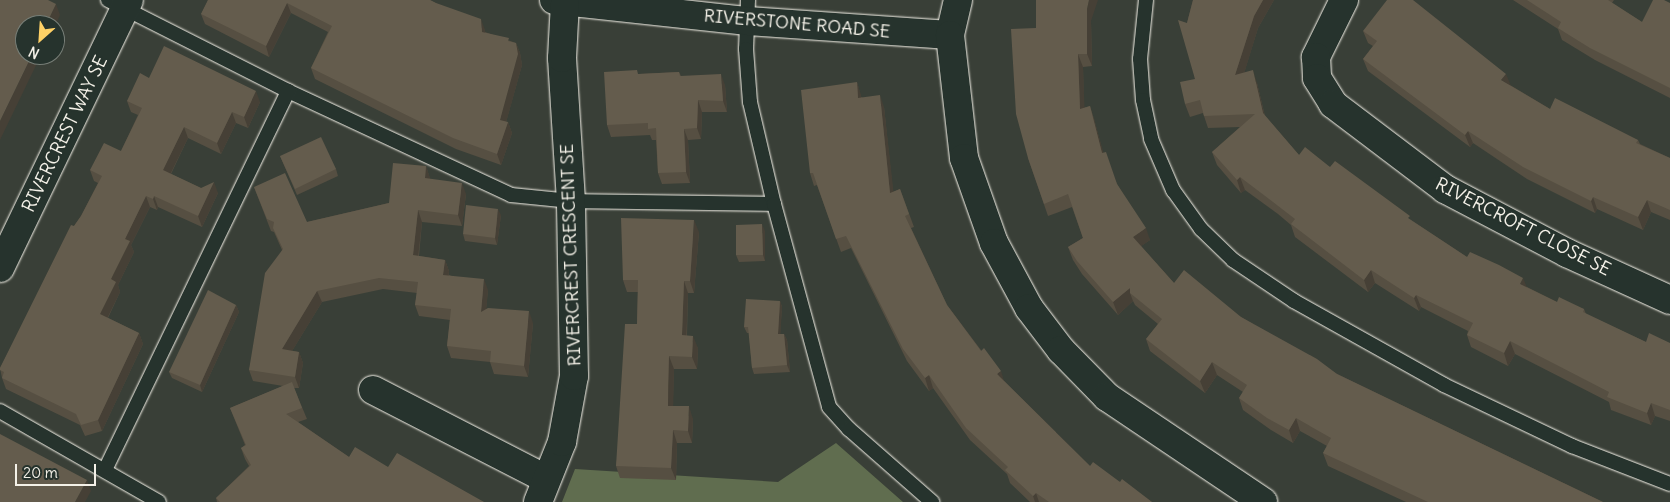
<!DOCTYPE html>
<style>
body{margin:0}
#map{position:relative;width:1670px;height:502px;overflow:hidden;background:#393f37;font-family:Delius,sans-serif}
div>[style]{position:absolute}
.green>*{inset:0;background:#606d4f}
.roads{filter:drop-shadow(0 0 1px #f4f1e8) drop-shadow(0 0 1px #f4f1e8)}
.lane>*{height:14px;margin:-7px;padding:0 7px;transform-origin:7px;border-radius:7px;background:#26332d}
.street>*{height:28px;margin:-14px;padding:0 14px;transform-origin:14px;border-radius:14px;background:#26332d}
.secondary>*{height:28px;margin:-14px;padding:0 14px;transform-origin:14px;border-radius:14px;background:#26332d}
.wall>*{inset:0;background:#564f42}
.shaded-wall>*{inset:0;background:#464036}
.building>*{inset:0;background:#645c4d}
span{translate:-50% -50%;white-space:nowrap;text-align:center;line-height:1.15;-webkit-text-stroke:4px #26332d;paint-order:stroke}
.street-label{font-size:18px;color:#f4f1e8}
.north{position:absolute;left:15px;top:15px;width:50px;height:50px;box-sizing:border-box;background:#26332d;border:1px solid #787f78;border-radius:50%;rotate:206deg;font-size:14px;font-weight:700;line-height:20px;text-align:center;color:#f4f1e8}
.north::after{content:'';display:block;margin:auto;width:18px;height:22px;background:#ffd166;clip-path:polygon(50% 0,100% 100%,50% 72%,0 100%)}
.scale{position:absolute;left:15px;top:464px;width:81px;height:22px;box-sizing:border-box;border:2px solid #f4f1e8;border-top:0;padding-left:6px;font-size:15px;line-height:18px;white-space:nowrap;color:#f4f1e8;-webkit-text-stroke:4px #26332d;paint-order:stroke}
</style>
<div id="map">
<div class="green">
<i style="clip-path:polygon(836px 443px,903px 502px,562px 502px,575px 469px,778px 482px)"></i>
</div>
<div class="roads">
<div class="lane">
<i style="left:108px;top:0;width:202px;rotate:26.8deg"></i>
<i style="left:288px;top:91px;width:246px;rotate:25deg"></i>
<i style="left:511px;top:195px;width:60px;rotate:5.7deg"></i>
<i style="left:571px;top:201px;width:203px;rotate:0.8deg"></i>
<i style="left:748px;top:0;width:49px;rotate:92.3deg"></i>
<i style="left:746px;top:49px;width:53px;rotate:85.7deg"></i>
<i style="left:750px;top:102px;width:105px;rotate:76.8deg"></i>
<i style="left:774px;top:204px;width:210px;rotate:74.8deg"></i>
<i style="left:829px;top:407px;width:30px;rotate:48deg"></i>
<i style="left:849px;top:429px;width:111px;rotate:41.3deg"></i>
<i style="left:1146px;top:0;width:59px;rotate:95.8deg"></i>
<i style="left:1140px;top:59px;width:41px;rotate:85.8deg"></i>
<i style="left:1143px;top:100px;width:40px;rotate:78deg"></i>
<i style="left:1151px;top:139px;width:56px;rotate:66.7deg"></i>
<i style="left:1173px;top:190px;width:48px;rotate:54.3deg"></i>
<i style="left:1201px;top:229px;width:45px;rotate:44.1deg"></i>
<i style="left:1233px;top:260px;width:73px;rotate:33.9deg"></i>
<i style="left:1294px;top:301px;width:172px;rotate:29.2deg"></i>
<i style="left:1444px;top:385px;width:142px;rotate:25.5deg"></i>
<i style="left:1572px;top:446px;width:105px;rotate:21.2deg"></i>
<i style="left:0;top:411px;width:183px;rotate:29.8deg"></i>
<i style="left:105px;top:470px;width:421px;rotate:-64.2deg"></i>
</div>
<div class="street">
<i style="left:554px;top:0;width:195px;rotate:6.2deg"></i>
<i style="left:748px;top:21px;width:202px;rotate:4deg"></i>
<i style="left:1344px;top:0;width:64px;rotate:116.2deg"></i>
<i style="left:1316px;top:57px;width:21px;rotate:87deg"></i>
<i style="left:1317px;top:78px;width:31px;rotate:58deg"></i>
<i style="left:1333px;top:104px;width:141px;rotate:37.2deg"></i>
<i style="left:1445px;top:189px;width:138px;rotate:27.7deg"></i>
<i style="left:1567px;top:253px;width:113px;rotate:24.5deg"></i>
<i style="left:0;top:268px;width:297px;rotate:-64.3deg"></i>
<i style="left:373px;top:390px;width:195px;rotate:27.2deg"></i>
<i style="left:538px;top:502px;width:65px;rotate:-68.2deg"></i>
<i style="left:562px;top:442px;width:67px;rotate:-79.7deg"></i>
<i style="left:574px;top:376px;width:175px;rotate:-91deg"></i>
<i style="left:571px;top:201px;width:143px;rotate:-93.6deg"></i>
<i style="left:562px;top:58px;width:55px;rotate:-86.9deg"></i>
</div>
<div class="secondary">
<i style="left:958px;top:0;width:36px;rotate:103deg"></i>
<i style="left:950px;top:35px;width:124px;rotate:83.5deg"></i>
<i style="left:964px;top:158px;width:90px;rotate:70.6deg"></i>
<i style="left:994px;top:243px;width:74px;rotate:61.7deg"></i>
<i style="left:1029px;top:308px;width:53px;rotate:52.7deg"></i>
<i style="left:1061px;top:350px;width:66px;rotate:45.6deg"></i>
<i style="left:1107px;top:397px;width:188px;rotate:33.9deg"></i>
</div>
</div>
<div class="wall">
<i style="clip-path:polygon(208px 0,430px 0,485px 30px,485px 32px,516px 43px,520px 53px,522px 65px,506px 122px,508px 122px,512px 133px,501px 165px,456px 149px,315px 79px,311px 68px,328px 32px,291px 13px,269px 57px,205px 24px,201px 14px)"></i>
<i style="clip-path:polygon(1193px 0,1274px 0,1258px 28px,1244px 73px,1257px 83px,1265px 116px,1299px 155px,1330px 167px,1467px 257px,1557px 302px,1584px 309px,1586px 314px,1646px 342px,1670px 343px,1670px 421px,1655px 416px,1651px 425px,1611px 410px,1609px 402px,1515px 354px,1508px 366px,1471px 347px,1467px 335px,1468px 331px,1421px 307px,1419px 311px,1375px 283px,1368px 292px,1295px 237px,1291px 225px,1278px 214px,1245px 190px,1241px 193px,1217px 165px,1212px 152px,1240px 127px,1208px 128px,1203px 113px,1190px 117px,1185px 104px,1195px 79px,1187px 23px)"></i>
<i style="clip-path:polygon(1513px 0,1614px 0,1612px 3px,1642px 22px,1670px 3px,1670px 98px,1595px 60px,1562px 40px,1558px 29px)"></i>
<i style="clip-path:polygon(1091px 21px,1092px 66px,1083px 67px,1084px 108px,1090px 106px,1094px 119px,1103px 153px,1117px 184px,1150px 240px,1141px 246px,1174px 283px,1241px 317px,1337px 374px,1603px 502px,1406px 502px,1328px 466px,1323px 453px,1327px 446px,1300px 431px,1293px 443px,1271px 430px,1243px 410px,1239px 398px,1243px 392px,1217px 375px,1205px 393px,1150px 351px,1146px 339px,1158px 324px,1135px 305px,1133px 301px,1118px 315px,1082px 274px,1073px 260px,1068px 247px,1083px 238px,1072px 207px,1048px 216px,1028px 158px,1036px 28px)"></i>
<i style="clip-path:polygon(1363px 31px,1510px 85px,1550px 109px,1638px 140px,1640px 144px,1670px 158px,1670px 220px,1651px 212px,1643px 230px,1597px 209px,1595px 213px,1527px 179px,1473px 143px,1470px 147px,1368px 71px,1363px 59px,1373px 46px,1368px 43px)"></i>
<i style="clip-path:polygon(679px 72px,681px 76px,725px 85px,727px 112px,702px 112px,701px 139px,688px 140px,690px 183px,662px 184px,658px 173px,656px 140px,652px 140px,650px 135px,611px 137px,607px 125px,639px 74px)"></i>
<i style="clip-path:polygon(149px 78px,260px 102px,248px 128px,236px 123px,221px 154px,188px 138px,171px 174px,201px 188px,218px 193px,202px 227px,158px 207px,157px 210px,150px 207px,131px 245px,134px 252px,118px 285px,120px 292px,108px 318px,139px 333px,143px 344px,102px 431px,85px 436px,80px 425px,6px 389px,2px 378px,0 368px,74px 226px,81px 216px,98px 183px,94px 181px,90px 170px,121px 151px,138px 115px,131px 112px,127px 101px)"></i>
<i style="clip-path:polygon(857px 82px,861px 97px,884px 107px,893px 192px,900px 189px,914px 227px,911px 228px,947px 305px,1005px 382px,1090px 466px,1120px 482px,1152px 502px,1030px 502px,1010px 483px,1007px 474px,970px 440px,933px 388px,929px 391px,907px 361px,851px 248px,841px 252px,817px 185px,814px 186px,810px 173px)"></i>
<i style="clip-path:polygon(280px 156px,336px 169px,338px 176px,297px 195px)"></i>
<i style="clip-path:polygon(426px 166px,430px 179px,466px 194px,462px 226px,422px 222px,419px 256px,445px 260px,449px 271px,449px 275px,488px 290px,486px 309px,533px 323px,528px 377px,494px 374px,490px 362px,451px 358px,447px 346px,450px 320px,419px 316px,415px 305px,417px 293px,383px 289px,322px 302px,292px 351px,299px 352px,303px 363px,299px 388px,294px 388px,307px 419px,298px 422px,349px 457px,388px 467px,484px 502px,217px 502px,216px 498px,249px 466px,245px 459px,241px 448px,245px 445px,230px 408px,283px 386px,253px 381px,249px 370px,282px 250px,274px 232px,271px 231px,254px 187px,307px 222px,389px 203px)"></i>
<i style="clip-path:polygon(501px 215px,497px 245px,465px 241px,463px 234px)"></i>
<i style="clip-path:polygon(765px 231px,765px 261px,739px 262px,736px 255px)"></i>
<i style="clip-path:polygon(699px 232px,694px 293px,688px 293px,687px 336px,698px 348px,697px 369px,674px 369px,673px 398px,673px 406px,693px 419px,692px 443px,677px 443px,676px 480px,620px 478px,616px 466px,637px 324px,638px 292px,627px 292px,623px 280px)"></i>
<i style="clip-path:polygon(780px 301px,782px 307px,780px 334px,784px 334px,787px 340px,790px 372px,754px 374px,752px 368px,749px 333px,747px 333px,744px 327px)"></i>
<i style="clip-path:polygon(236px 305px,239px 312px,202px 392px,172px 378px,169px 372px)"></i>
</div>
<div class="shaded-wall">
<i style="clip-path:polygon(1089px 0,1098px 0,1091px 21px,1092px 66px,1087px 54px,1087px 9px)"></i>
<i style="clip-path:polygon(1263px 0,1274px 0,1258px 28px,1240px 87px,1235px 75px,1254px 16px)"></i>
<i style="clip-path:polygon(287px 3px,291px 13px,269px 57px,266px 46px)"></i>
<i style="clip-path:polygon(56px 4px,60px 15px,55px 26px,55px 25px,46px 25px)"></i>
<i style="clip-path:polygon(481px 19px,485px 30px,486px 42px,482px 32px)"></i>
<i style="clip-path:polygon(516px 43px,520px 53px,522px 65px,504px 130px,500px 120px)"></i>
<i style="clip-path:polygon(1078px 54px,1083px 67px,1085px 121px,1080px 109px)"></i>
<i style="clip-path:polygon(32px 55px,41px 55px,0 140px,0 121px)"></i>
<i style="clip-path:polygon(1253px 70px,1257px 83px,1267px 125px,1263px 113px)"></i>
<i style="clip-path:polygon(721px 74px,725px 85px,727px 112px,723px 101px)"></i>
<i style="clip-path:polygon(1506px 74px,1511px 86px,1501px 80px)"></i>
<i style="clip-path:polygon(857px 82px,861px 95px,863px 110px,858px 98px)"></i>
<i style="clip-path:polygon(256px 91px,260px 102px,248px 128px,244px 117px)"></i>
<i style="clip-path:polygon(880px 95px,884px 107px,895px 205px,890px 193px)"></i>
<i style="clip-path:polygon(698px 100px,702px 112px,701px 139px,697px 128px)"></i>
<i style="clip-path:polygon(1090px 106px,1094px 119px,1107px 165px,1102px 153px)"></i>
<i style="clip-path:polygon(232px 112px,236px 123px,221px 154px,217px 143px)"></i>
<i style="clip-path:polygon(508px 122px,512px 133px,501px 165px,497px 154px)"></i>
<i style="clip-path:polygon(184px 127px,188px 138px,167px 181px,163px 170px)"></i>
<i style="clip-path:polygon(684px 129px,688px 140px,690px 183px,686px 172px)"></i>
<i style="clip-path:polygon(1468px 131px,1473px 143px,1470px 147px,1465px 135px)"></i>
<i style="clip-path:polygon(426px 166px,430px 178px,429px 189px,425px 178px)"></i>
<i style="clip-path:polygon(1240px 177px,1245px 190px,1241px 193px,1237px 180px)"></i>
<i style="clip-path:polygon(214px 182px,218px 193px,202px 227px,198px 216px)"></i>
<i style="clip-path:polygon(462px 183px,466px 194px,462px 226px,458px 215px)"></i>
<i style="clip-path:polygon(146px 196px,150px 207px,131px 245px,134px 252px,118px 285px,120px 292px,104px 325px,100px 314px,111px 279px,125px 239px)"></i>
<i style="clip-path:polygon(154px 196px,158px 207px,157px 210px,153px 199px)"></i>
<i style="clip-path:polygon(1593px 197px,1597px 209px,1595px 213px,1591px 201px)"></i>
<i style="clip-path:polygon(1647px 200px,1651px 212px,1643px 230px,1638px 217px)"></i>
<i style="clip-path:polygon(498px 209px,501px 215px,497px 245px,495px 238px)"></i>
<i style="clip-path:polygon(418px 210px,422px 222px,417px 267px,413px 255px)"></i>
<i style="clip-path:polygon(694px 220px,699px 232px,694px 293px,690px 281px)"></i>
<i style="clip-path:polygon(762px 224px,765px 231px,765px 261px,763px 255px)"></i>
<i style="clip-path:polygon(1146px 228px,1150px 240px,1137px 249px,1133px 237px)"></i>
<i style="clip-path:polygon(445px 260px,449px 271px,448px 286px,443px 275px)"></i>
<i style="clip-path:polygon(1371px 270px,1375px 283px,1368px 292px,1364px 280px)"></i>
<i style="clip-path:polygon(1523px 278px,1528px 290px,1520px 284px)"></i>
<i style="clip-path:polygon(484px 279px,488px 290px,485px 324px,481px 312px)"></i>
<i style="clip-path:polygon(684px 281px,688px 293px,686px 347px,682px 335px)"></i>
<i style="clip-path:polygon(1130px 288px,1130px 293px,1133px 301px,1118px 315px,1113px 302px)"></i>
<i style="clip-path:polygon(317px 291px,322px 302px,286px 361px,282px 349px)"></i>
<i style="clip-path:polygon(1416px 295px,1421px 307px,1419px 311px,1414px 298px)"></i>
<i style="clip-path:polygon(780px 301px,782px 307px,780px 341px,778px 334px)"></i>
<i style="clip-path:polygon(236px 305px,239px 312px,202px 392px,200px 385px)"></i>
<i style="clip-path:polygon(529px 311px,533px 323px,528px 377px,524px 366px)"></i>
<i style="clip-path:polygon(139px 333px,143px 344px,102px 431px,98px 420px)"></i>
<i style="clip-path:polygon(784px 334px,787px 340px,790px 372px,787px 365px)"></i>
<i style="clip-path:polygon(693px 336px,698px 348px,697px 369px,692px 357px)"></i>
<i style="clip-path:polygon(1510px 341px,1515px 354px,1508px 366px,1504px 353px)"></i>
<i style="clip-path:polygon(299px 352px,303px 363px,299px 388px,295px 377px)"></i>
<i style="clip-path:polygon(669px 356px,674px 369px,673px 418px,668px 406px)"></i>
<i style="clip-path:polygon(1212px 362px,1217px 375px,1205px 393px,1200px 381px)"></i>
<i style="clip-path:polygon(1001px 371px,1005px 384px,997px 374px)"></i>
<i style="clip-path:polygon(929px 375px,933px 388px,929px 391px,925px 378px)"></i>
<i style="clip-path:polygon(1651px 403px,1655px 416px,1651px 425px,1647px 413px)"></i>
<i style="clip-path:polygon(689px 406px,693px 419px,692px 443px,688px 431px)"></i>
<i style="clip-path:polygon(1296px 418px,1300px 431px,1293px 443px,1289px 430px)"></i>
<i style="clip-path:polygon(673px 430px,677px 443px,676px 480px,671px 468px)"></i>
<i style="clip-path:polygon(87px 480px,91px 491px,85px 502px,75px 502px)"></i>
<i style="clip-path:polygon(1036px 493px,1039px 502px,1035px 502px,1033px 496px)"></i>
</div>
<div class="building">
<i style="clip-path:polygon(0 0,48px 0,56px 4px,46px 25px,25px 25px,25px 55px,32px 55px,0 121px)"></i>
<i style="clip-path:polygon(208px 0,430px 0,436px 3px,481px 19px,482px 32px,509px 38px,508px 41px,516px 43px,518px 54px,500px 120px,508px 122px,497px 154px,453px 138px,311px 68px,332px 26px,287px 3px,266px 46px,201px 14px)"></i>
<i style="clip-path:polygon(1036px 0,1089px 0,1087px 9px,1087px 54px,1078px 54px,1080px 109px,1090px 106px,1102px 153px,1106px 152px,1117px 184px,1146px 228px,1133px 237px,1174px 283px,1184px 270px,1241px 317px,1317px 359px,1337px 374px,1603px 502px,1428px 502px,1323px 453px,1331px 438px,1296px 418px,1289px 430px,1267px 418px,1239px 398px,1247px 385px,1212px 362px,1200px 381px,1146px 339px,1162px 319px,1130px 293px,1130px 288px,1113px 302px,1077px 261px,1068px 247px,1083px 238px,1068px 194px,1044px 204px,1028px 158px,1016px 114px,1011px 29px,1036px 28px)"></i>
<i style="clip-path:polygon(1193px 0,1263px 0,1254px 16px,1235px 75px,1253px 70px,1263px 113px,1299px 155px,1305px 147px,1330px 167px,1335px 161px,1410px 216px,1408px 218px,1467px 257px,1470px 252px,1499px 265px,1523px 278px,1520px 284px,1557px 302px,1559px 297px,1584px 309px,1583px 312px,1646px 342px,1649px 333px,1670px 343px,1670px 410px,1651px 403px,1647px 413px,1607px 397px,1609px 392px,1510px 341px,1504px 353px,1467px 335px,1473px 323px,1416px 295px,1414px 298px,1371px 270px,1364px 280px,1291px 224px,1295px 219px,1273px 202px,1240px 177px,1237px 180px,1212px 152px,1255px 114px,1204px 116px,1200px 100px,1185px 104px,1180px 82px,1195px 79px,1178px 20px,1187px 23px)"></i>
<i style="clip-path:polygon(1387px 0,1413px 0,1506px 74px,1501px 80px,1550px 109px,1555px 98px,1638px 140px,1636px 143px,1670px 158px,1670px 210px,1647px 200px,1638px 217px,1593px 197px,1591px 201px,1523px 167px,1468px 131px,1465px 135px,1363px 59px,1377px 41px,1363px 31px)"></i>
<i style="clip-path:polygon(1527px 0,1608px 0,1642px 22px,1653px 0,1664px 0,1670px 3px,1670px 88px,1590px 48px,1558px 28px,1561px 22px)"></i>
<i style="clip-path:polygon(164px 46px,256px 91px,244px 117px,232px 112px,217px 143px,184px 127px,163px 170px,201px 188px,214px 182px,198px 216px,154px 196px,153px 199px,146px 196px,125px 239px,130px 241px,111px 279px,116px 282px,100px 314px,139px 333px,98px 420px,81px 425px,76px 414px,2px 378px,4px 372px,0 370px,0 368px,71px 225px,74px 226px,81px 216px,102px 176px,90px 170px,104px 143px,121px 151px,142px 108px,127px 101px,140px 73px,149px 78px)"></i>
<i style="clip-path:polygon(637px 70px,638px 74px,679px 72px,680px 76px,721px 74px,723px 101px,698px 100px,697px 128px,684px 129px,686px 172px,658px 173px,656px 128px,648px 129px,648px 123px,607px 125px,604px 72px)"></i>
<i style="clip-path:polygon(857px 82px,858px 98px,880px 95px,890px 193px,900px 189px,909px 214px,905px 216px,947px 305px,981px 351px,984px 348px,1001px 371px,997px 374px,1090px 466px,1093px 462px,1120px 482px,1122px 479px,1152px 502px,1049px 502px,1036px 493px,1033px 496px,1005px 470px,1008px 467px,966px 428px,929px 375px,925px 378px,903px 349px,846px 236px,836px 239px,813px 173px,810px 173px,801px 90px)"></i>
<i style="clip-path:polygon(321px 137px,336px 169px,295px 189px,280px 156px)"></i>
<i style="clip-path:polygon(393px 163px,426px 166px,425px 178px,462px 183px,458px 215px,418px 210px,413px 255px,445px 260px,443px 275px,484px 279px,481px 312px,488px 308px,529px 311px,524px 366px,490px 362px,491px 351px,447px 346px,451px 309px,415px 305px,418px 282px,379px 278px,317px 291px,282px 349px,299px 352px,295px 377px,249px 370px,265px 273px,283px 249px,273px 228px,274px 222px,267px 219px,254px 187px,285px 173px,307px 222px,389px 203px)"></i>
<i style="clip-path:polygon(466px 205px,498px 209px,495px 238px,463px 234px)"></i>
<i style="clip-path:polygon(621px 218px,694px 220px,690px 281px,684px 281px,682px 335px,693px 336px,692px 357px,669px 356px,668px 386px,668px 406px,689px 406px,688px 431px,673px 430px,671px 468px,616px 466px,625px 324px,637px 324px,638px 280px,623px 280px)"></i>
<i style="clip-path:polygon(762px 224px,763px 255px,736px 255px,736px 225px)"></i>
<i style="clip-path:polygon(208px 290px,236px 305px,200px 385px,169px 372px)"></i>
<i style="clip-path:polygon(746px 299px,780px 301px,778px 334px,784px 334px,787px 365px,752px 368px,748px 327px,744px 327px)"></i>
<i style="clip-path:polygon(292px 382px,302px 408px,286px 414px,349px 457px,355px 447px,388px 467px,397px 453px,484px 502px,220px 502px,216px 498px,251px 465px,241px 448px,246px 445px,230px 408px)"></i>
<i style="clip-path:polygon(0 434px,87px 480px,75px 502px,0 502px)"></i>
</div>
<div class="street-label">
<span style="left:797px;top:24px;rotate:5deg">RIVERSTONE ROAD SE</span>
<span style="left:65px;top:134px;rotate:-64deg">RIVERCREST WAY SE</span>
<span style="left:1523px;top:227px;rotate:27deg">RIVERCROFT CLOSE SE</span>
<span style="left:571px;top:255px;rotate:-92deg">RIVERCREST CRESCENT SE</span>
</div>
<div class="north">N</div>
<div class="scale">20 m</div>
</div>
